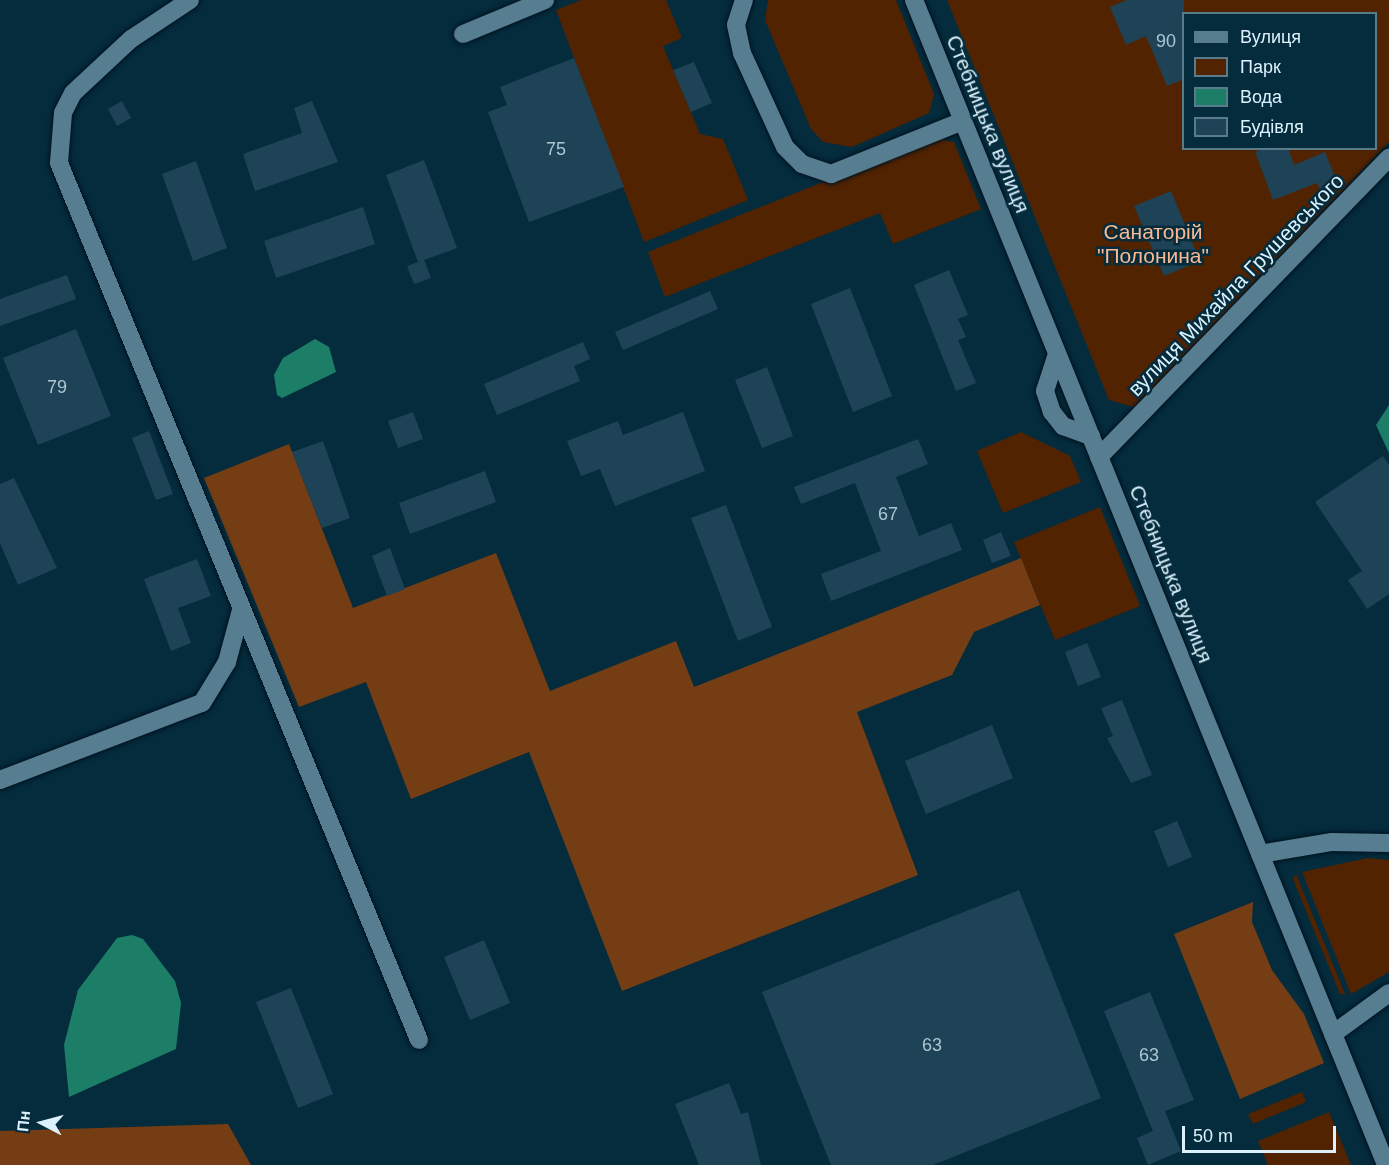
<!DOCTYPE html>
<meta charset="utf-8">
<style>
body{margin:0}
#map{position:relative;width:1389px;height:1165px;overflow:hidden;background:#042c3d;font-family:Helvetica,sans-serif}
div>[style]{position:absolute}
.green>*{inset:0;background:#522300}
.forest>*{inset:0;background:#753d14}
.water>*{inset:0;background:#1d7e67}
.building>*{inset:0;background:#1e4356}
.roads{filter:drop-shadow(0 0 2px #001320) drop-shadow(0 0 2px #001320)}
.minor>*{height:18px;margin:-9px;padding:0 9px;transform-origin:9px;border-radius:9px;background:#577d91}
span{translate:-50% -50%;white-space:nowrap;text-align:center;line-height:1.15;-webkit-text-stroke:5px #042c3d;paint-order:stroke}
.number-label{font-size:18px;color:#acc6d2}
.number-label span{-webkit-text-stroke-width:0}
.street-label{font-size:21px;color:#dcf1fc}
.park-label{font-size:21px;color:#f8b993}
.legend{position:absolute;left:1182px;top:12px;width:195px;height:138px;box-sizing:border-box;background:#042c3d;border:2px solid #5a7b89;margin:0;padding:8px 10px;list-style:none;font-size:18px;color:#dcf1fc}
.legend li{display:flex;align-items:center;gap:12px;height:30px}
.legend b{width:30px;border:2px solid #5a7b89}
.north{position:absolute;left:12px;top:1093px;width:60px;height:60px;-webkit-text-stroke:4px #042c3d;paint-order:stroke;rotate:276deg;font-size:16px;font-weight:700;line-height:24px;text-align:center;color:#dcf1fc}
.north::after{content:'';display:block;margin:auto;width:21px;height:27px;background:#dcf1fc;clip-path:polygon(50% 0,100% 100%,50% 72%,0 100%)}
.scale{position:absolute;left:1182px;top:1126px;width:154px;height:27px;box-sizing:border-box;border:3px solid #dcf1fc;border-top:0;padding-left:8px;font-size:18px;line-height:21px;white-space:nowrap;color:#dcf1fc;-webkit-text-stroke:4px #042c3d;paint-order:stroke}
</style>
<div id="map">
<div class="green">
<i style="clip-path:polygon(581px 0,666px 0,682px 38px,663px 46px,700px 134px,723px 139px,748px 200px,644px 242px,556px 10px)"></i>
<i style="clip-path:polygon(768px 0,896px 0,934px 94px,929px 113px,852px 147px,823px 142px,811px 129px,765px 20px)"></i>
<i style="clip-path:polygon(evenodd,947px 0,1389px 0,1389px 142px,1134px 407px,1109px 400px,947px 0,1184px 14px,1376px 14px,1376px 148px,1184px 148px,1184px 14px)"></i>
<i style="clip-path:polygon(933px 138px,954px 142px,981px 209px,893px 244px,880px 213px,665px 297px,648px 252px)"></i>
<i style="clip-path:polygon(1021px 432px,1070px 456px,1081px 482px,1003px 513px,977px 451px)"></i>
<i style="clip-path:polygon(1100px 507px,1140px 606px,1055px 640px,1014px 542px)"></i>
<i style="clip-path:polygon(1368px 858px,1389px 860px,1389px 972px,1351px 994px,1302px 872px)"></i>
<i style="clip-path:polygon(1296px 874px,1345px 994px,1340px 994px,1293px 879px)"></i>
<i style="clip-path:polygon(1302px 1092px,1306px 1102px,1253px 1124px,1248px 1114px)"></i>
<i style="clip-path:polygon(1329px 1112px,1351px 1165px,1268px 1165px,1258px 1141px)"></i>
</div>
<div class="forest">
<i style="clip-path:polygon(289px 444px,353px 608px,496px 553px,550px 691px,676px 641px,694px 687px,1021px 558px,1040px 605px,974px 632px,952px 675px,857px 712px,918px 875px,622px 991px,529px 752px,411px 799px,366px 682px,299px 707px,204px 478px)"></i>
<i style="clip-path:polygon(1253px 902px,1252px 922px,1272px 970px,1304px 1014px,1324px 1063px,1240px 1099px,1174px 934px)"></i>
<i style="clip-path:polygon(228px 1124px,251px 1165px,0 1165px,0 1131px)"></i>
</div>
<div class="water">
<i style="clip-path:polygon(315px 339px,329px 347px,336px 372px,282px 398px,277px 395px,274px 375px,283px 358px)"></i>
<i style="clip-path:polygon(1389px 405px,1389px 453px,1376px 425px)"></i>
<i style="clip-path:polygon(132px 935px,143px 939px,175px 981px,181px 1003px,176px 1049px,69px 1097px,64px 1045px,78px 990px,117px 938px)"></i>
</div>
<div class="building">
<i style="clip-path:polygon(1127px 0,1184px 0,1184px 79px,1167px 86px,1146px 36px,1126px 45px,1110px 7px)"></i>
<i style="clip-path:polygon(574px 58px,624px 187px,529px 222px,488px 112px,507px 105px,500px 87px)"></i>
<i style="clip-path:polygon(694px 62px,712px 103px,691px 112px,673px 70px)"></i>
<i style="clip-path:polygon(122px 101px,131px 118px,117px 126px,108px 109px)"></i>
<i style="clip-path:polygon(312px 101px,338px 162px,255px 191px,243px 154px,302px 133px,294px 108px)"></i>
<i style="clip-path:polygon(1265px 148px,1288px 148px,1294px 165px,1325px 152px,1338px 184px,1321px 191px,1317px 183px,1273px 200px,1255px 152px)"></i>
<i style="clip-path:polygon(424px 160px,457px 248px,424px 260px,431px 278px,414px 284px,407px 266px,418px 262px,386px 175px)"></i>
<i style="clip-path:polygon(196px 161px,227px 248px,193px 261px,162px 174px)"></i>
<i style="clip-path:polygon(1171px 191px,1200px 261px,1164px 276px,1134px 206px)"></i>
<i style="clip-path:polygon(363px 207px,375px 244px,276px 278px,264px 241px)"></i>
<i style="clip-path:polygon(949px 270px,968px 315px,958px 319px,966px 337px,958px 340px,976px 383px,956px 391px,914px 285px)"></i>
<i style="clip-path:polygon(67px 275px,76px 299px,0 326px,0 299px)"></i>
<i style="clip-path:polygon(850px 288px,892px 396px,853px 412px,811px 304px)"></i>
<i style="clip-path:polygon(710px 291px,718px 309px,623px 350px,615px 332px)"></i>
<i style="clip-path:polygon(76px 329px,111px 416px,38px 445px,3px 358px)"></i>
<i style="clip-path:polygon(583px 342px,590px 359px,574px 366px,580px 381px,497px 415px,484px 384px)"></i>
<i style="clip-path:polygon(767px 367px,793px 436px,762px 448px,735px 380px)"></i>
<i style="clip-path:polygon(413px 412px,423px 439px,398px 448px,388px 421px)"></i>
<i style="clip-path:polygon(683px 412px,705px 471px,615px 506px,600px 469px,581px 476px,567px 441px,618px 421px,623px 435px)"></i>
<i style="clip-path:polygon(149px 431px,173px 494px,156px 500px,132px 438px)"></i>
<i style="clip-path:polygon(918px 439px,928px 464px,896px 477px,919px 536px,951px 523px,962px 550px,831px 601px,821px 574px,881px 551px,855px 483px,801px 504px,794px 487px)"></i>
<i style="clip-path:polygon(323px 441px,350px 518px,322px 528px,292px 452px)"></i>
<i style="clip-path:polygon(1383px 456px,1389px 465px,1389px 594px,1367px 609px,1348px 580px,1362px 571px,1315px 502px)"></i>
<i style="clip-path:polygon(485px 471px,496px 502px,410px 534px,399px 503px)"></i>
<i style="clip-path:polygon(14px 478px,57px 568px,18px 585px,0 543px,0 484px)"></i>
<i style="clip-path:polygon(726px 505px,772px 627px,738px 641px,691px 518px)"></i>
<i style="clip-path:polygon(1001px 532px,1011px 556px,992px 563px,983px 540px)"></i>
<i style="clip-path:polygon(390px 548px,405px 589px,387px 596px,372px 556px)"></i>
<i style="clip-path:polygon(197px 559px,211px 596px,178px 608px,191px 643px,171px 651px,144px 579px)"></i>
<i style="clip-path:polygon(1087px 643px,1101px 677px,1078px 686px,1065px 652px)"></i>
<i style="clip-path:polygon(1122px 700px,1152px 775px,1131px 783px,1107px 738px,1113px 736px,1101px 708px)"></i>
<i style="clip-path:polygon(992px 725px,1013px 778px,926px 814px,905px 761px)"></i>
<i style="clip-path:polygon(1177px 821px,1192px 857px,1168px 867px,1154px 831px)"></i>
<i style="clip-path:polygon(1019px 890px,1101px 1098px,933px 1165px,831px 1165px,762px 992px)"></i>
<i style="clip-path:polygon(484px 940px,510px 1003px,470px 1020px,444px 957px)"></i>
<i style="clip-path:polygon(291px 988px,333px 1094px,298px 1108px,256px 1002px)"></i>
<i style="clip-path:polygon(1150px 992px,1194px 1100px,1165px 1111px,1181px 1151px,1148px 1165px,1137px 1138px,1153px 1131px,1104px 1011px)"></i>
<i style="clip-path:polygon(729px 1083px,741px 1114px,748px 1112px,761px 1165px,699px 1165px,675px 1104px)"></i>
</div>
<div class="roads">
<div class="minor">
<i style="left:190px;top:0;width:71px;rotate:146.5deg"></i>
<i style="left:131px;top:39px;width:79px;rotate:137deg"></i>
<i style="left:73px;top:93px;width:22px;rotate:117deg"></i>
<i style="left:63px;top:113px;width:50px;rotate:94.6deg"></i>
<i style="left:59px;top:163px;width:948px;rotate:67.68deg"></i>
<i style="left:744px;top:0;width:26px;rotate:108deg"></i>
<i style="left:736px;top:25px;width:29px;rotate:78deg"></i>
<i style="left:742px;top:53px;width:103px;rotate:65.4deg"></i>
<i style="left:785px;top:147px;width:24px;rotate:45deg"></i>
<i style="left:802px;top:164px;width:31px;rotate:19deg"></i>
<i style="left:831px;top:174px;width:142px;rotate:-21.9deg"></i>
<i style="left:914px;top:0;width:1257px;rotate:67.94deg"></i>
<i style="left:463px;top:34px;width:89px;rotate:-22.5deg"></i>
<i style="left:1057px;top:354px;width:39px;rotate:108deg"></i>
<i style="left:1045px;top:391px;width:22px;rotate:72deg"></i>
<i style="left:1052px;top:412px;width:18px;rotate:52deg"></i>
<i style="left:1063px;top:426px;width:30px;rotate:20deg"></i>
<i style="left:1099px;top:457px;width:417px;rotate:-45.9deg"></i>
<i style="left:0;top:780px;width:216px;rotate:-20.9deg"></i>
<i style="left:202px;top:703px;width:48px;rotate:-58.6deg"></i>
<i style="left:227px;top:662px;width:54px;rotate:-74.9deg"></i>
<i style="left:1260px;top:854px;width:73px;rotate:-9.5deg"></i>
<i style="left:1332px;top:842px;width:57px;rotate:1deg"></i>
<i style="left:1333px;top:1034px;width:69px;rotate:-36.2deg"></i>
</div>
</div>
<div class="number-label">
<span style="left:1166px;top:41px">90</span>
<span style="left:556px;top:149px">75</span>
<span style="left:57px;top:387px">79</span>
<span style="left:888px;top:514px">67</span>
<span style="left:932px;top:1045px">63</span>
<span style="left:1149px;top:1055px">63</span>
</div>
<div class="street-label">
<span style="left:988px;top:124px;rotate:68deg">Стебницька вулиця</span>
<span style="left:1236px;top:285px;rotate:-46deg">вулиця Михайла Грушевського</span>
<span style="left:1171px;top:574px;rotate:68deg">Стебницька вулиця</span>
</div>
<div class="park-label">
<span style="left:1153px;top:244px">Санаторій<br>"Полонина"</span>
</div>
<ul class="legend">
<li><b style="height:8px;background:#577d91"></b>Вулиця</li>
<li><b style="height:16px;background:#522300"></b>Парк</li>
<li><b style="height:16px;background:#1d7e67"></b>Вода</li>
<li><b style="height:16px;background:#1e4356"></b>Будівля</li>
</ul>
<div class="north">Пн</div>
<div class="scale">50 m</div>
</div>
